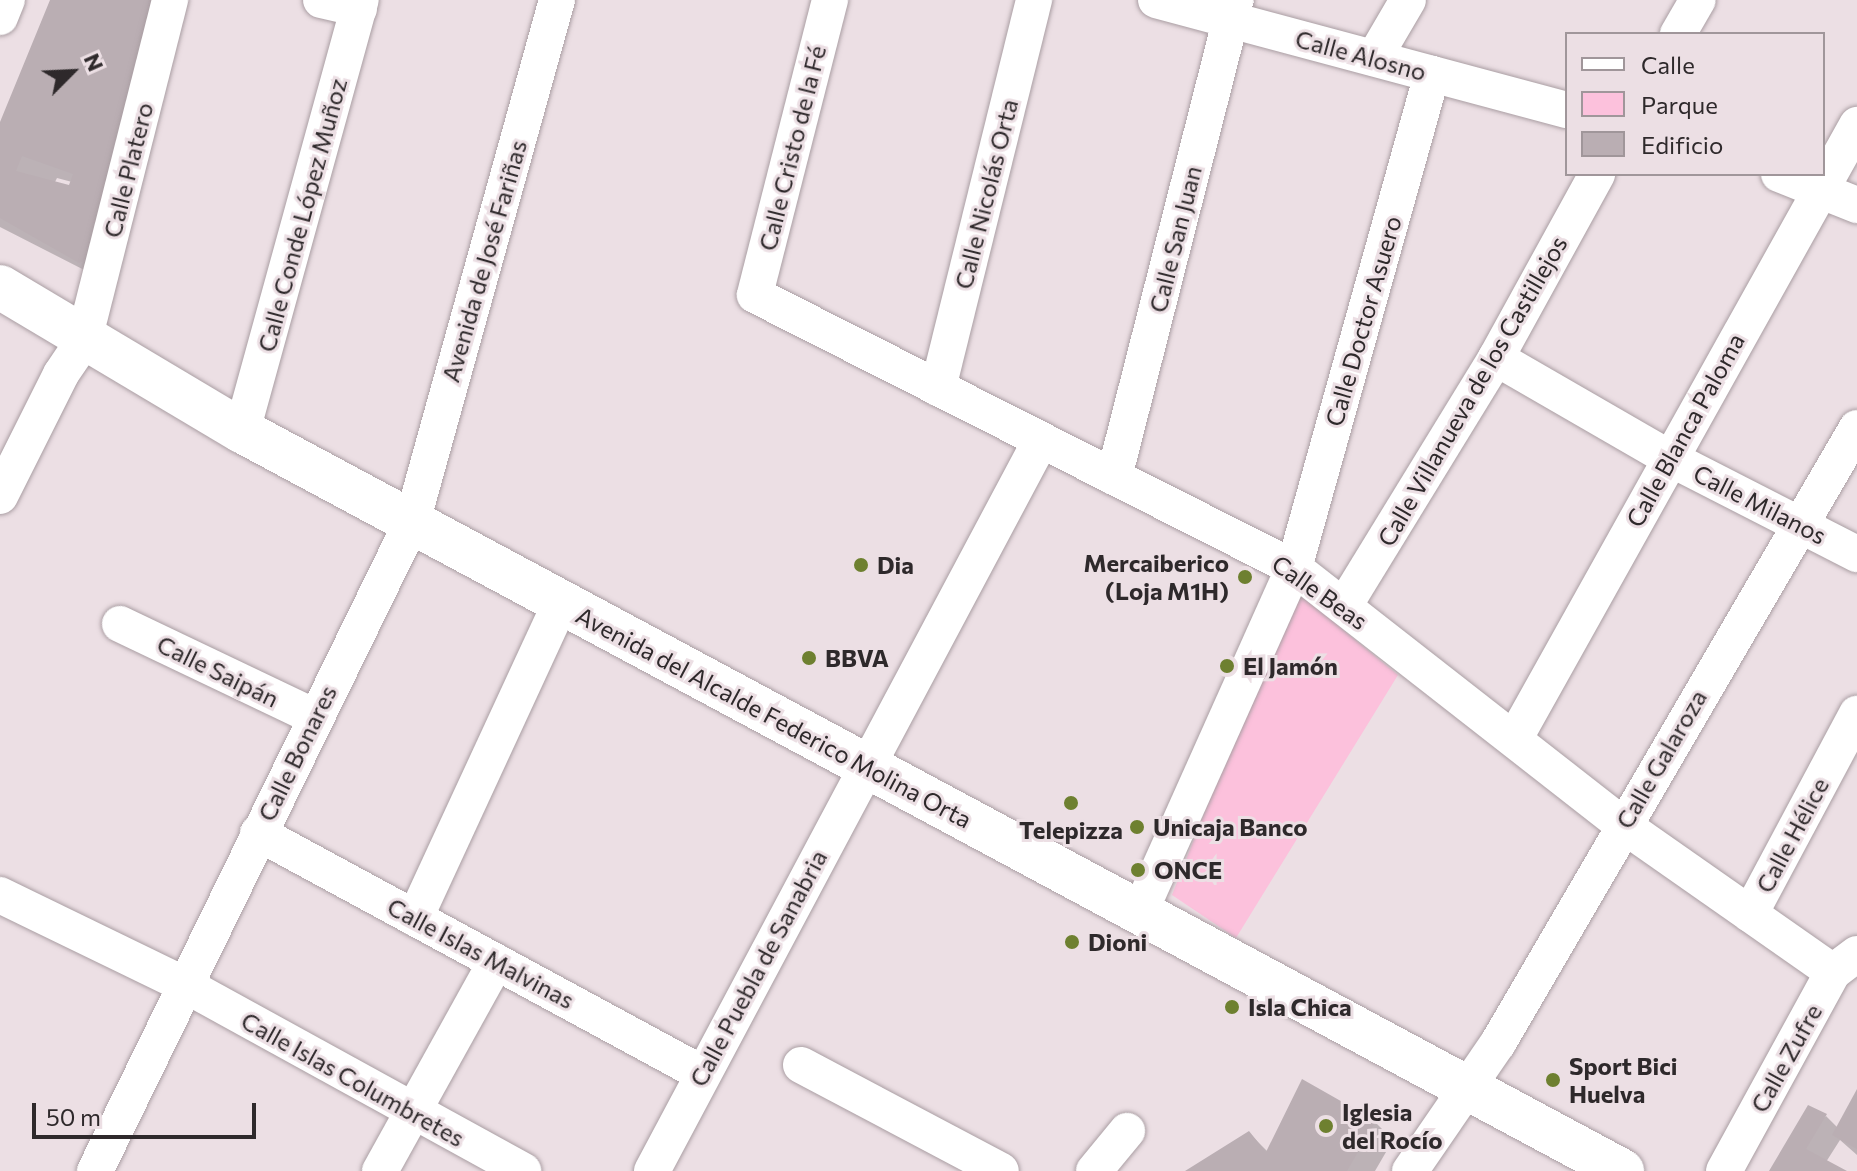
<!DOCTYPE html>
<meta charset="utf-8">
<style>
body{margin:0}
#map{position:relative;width:1857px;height:1171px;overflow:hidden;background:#ecdfe4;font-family:Commissioner,sans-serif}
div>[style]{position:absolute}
.green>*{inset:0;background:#fcc1dc}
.shadow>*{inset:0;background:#0003}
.building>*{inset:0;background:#baaeb3}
.roads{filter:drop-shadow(0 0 2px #aa9ea3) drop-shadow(0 0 2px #aa9ea3)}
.minor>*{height:36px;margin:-18px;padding:0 18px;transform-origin:18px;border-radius:18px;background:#fff}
.major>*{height:44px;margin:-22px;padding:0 22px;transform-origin:22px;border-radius:22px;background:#fff}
.dots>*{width:22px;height:22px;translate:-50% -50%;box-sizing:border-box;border:4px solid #ecdfe4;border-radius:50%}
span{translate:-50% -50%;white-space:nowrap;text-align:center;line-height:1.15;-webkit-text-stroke:6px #ecdfe4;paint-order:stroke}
.street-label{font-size:24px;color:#2e292b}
.poi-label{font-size:24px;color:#2e292b;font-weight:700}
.right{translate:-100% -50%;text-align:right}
.left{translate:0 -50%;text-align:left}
.legend{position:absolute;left:1565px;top:32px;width:260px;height:144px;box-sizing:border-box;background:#ecdfe4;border:2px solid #a0969a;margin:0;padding:10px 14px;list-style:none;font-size:24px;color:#2e292b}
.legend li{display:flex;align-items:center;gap:16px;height:40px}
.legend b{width:40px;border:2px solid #a0969a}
.north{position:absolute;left:32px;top:32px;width:80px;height:80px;-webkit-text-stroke:6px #ecdfe4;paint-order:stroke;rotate:66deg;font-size:22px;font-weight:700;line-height:32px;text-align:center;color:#2e292b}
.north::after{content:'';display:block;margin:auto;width:28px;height:36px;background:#2e292b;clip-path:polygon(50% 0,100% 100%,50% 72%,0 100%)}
.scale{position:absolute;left:32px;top:1103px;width:224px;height:36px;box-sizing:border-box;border:4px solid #2e292b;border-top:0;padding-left:10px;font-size:24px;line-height:28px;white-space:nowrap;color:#2e292b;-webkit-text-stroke:6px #ecdfe4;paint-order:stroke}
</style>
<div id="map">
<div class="green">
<i style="clip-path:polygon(1293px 589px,1398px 675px,1236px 938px,1172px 895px)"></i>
</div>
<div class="shadow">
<i style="clip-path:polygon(evenodd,53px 0,94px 275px,0 227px,0 128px,53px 0,57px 178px,72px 182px,70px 188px,55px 182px,57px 178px)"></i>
<i style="clip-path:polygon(1857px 1093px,1857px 1155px,1840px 1140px,1826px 1162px,1843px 1171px,1771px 1171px,1826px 1116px,1838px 1128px)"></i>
<i style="clip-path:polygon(1375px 1122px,1393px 1140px,1375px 1171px,1190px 1171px,1249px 1133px,1268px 1152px)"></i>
</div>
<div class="building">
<i style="clip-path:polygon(evenodd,50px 0,154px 0,95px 256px,79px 263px,0 218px,0 122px,50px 0,22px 156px,73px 174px,69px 185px,16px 171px,22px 156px)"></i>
<i style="clip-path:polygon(1302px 1079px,1376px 1121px,1347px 1171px,1185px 1171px,1249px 1131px,1266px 1152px)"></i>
<i style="clip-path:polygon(1857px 1089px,1857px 1149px,1832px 1135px)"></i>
<i style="clip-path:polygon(1808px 1105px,1827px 1114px,1806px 1149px,1847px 1171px,1769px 1171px)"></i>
</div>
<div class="roads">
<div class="minor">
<i style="left:321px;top:0;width:39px;rotate:13deg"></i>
<i style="left:830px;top:0;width:304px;rotate:104.3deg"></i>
<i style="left:755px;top:295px;width:604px;rotate:26.86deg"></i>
<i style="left:1294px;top:568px;width:417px;rotate:38deg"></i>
<i style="left:1623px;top:825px;width:256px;rotate:35deg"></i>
<i style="left:1156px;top:0;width:425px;rotate:15deg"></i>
<i style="left:0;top:17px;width:18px;rotate:-68deg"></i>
<i style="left:1678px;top:34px;width:39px;rotate:-60deg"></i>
<i style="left:1374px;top:58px;width:67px;rotate:-59.6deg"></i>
<i style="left:1779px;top:174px;width:84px;rotate:21.7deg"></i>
<i style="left:1496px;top:358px;width:200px;rotate:30deg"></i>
<i style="left:1669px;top:458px;width:211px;rotate:27.1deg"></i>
<i style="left:938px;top:388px;width:400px;rotate:-76.1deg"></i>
<i style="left:242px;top:431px;width:447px;rotate:-74.6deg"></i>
<i style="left:1114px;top:477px;width:492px;rotate:-75.7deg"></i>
<i style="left:0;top:496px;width:136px;rotate:-63.4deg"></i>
<i style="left:61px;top:374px;width:41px;rotate:-55.9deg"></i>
<i style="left:84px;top:340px;width:351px;rotate:-75.8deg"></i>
<i style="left:1344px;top:606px;width:291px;rotate:-58.5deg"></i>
<i style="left:1496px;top:358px;width:210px;rotate:-61.2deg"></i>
<i style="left:120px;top:624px;width:216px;rotate:25.5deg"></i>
<i style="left:1516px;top:736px;width:700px;rotate:-60.83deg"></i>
<i style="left:258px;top:833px;width:506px;rotate:28.44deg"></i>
<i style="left:0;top:895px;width:206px;rotate:25.9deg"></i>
<i style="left:185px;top:985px;width:386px;rotate:28.8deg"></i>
<i style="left:1139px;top:914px;width:379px;rotate:-65.9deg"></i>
<i style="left:1294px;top:568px;width:513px;rotate:-74.39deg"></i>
<i style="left:1750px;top:914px;width:227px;rotate:-61.9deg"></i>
<i style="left:415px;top:918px;width:348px;rotate:-65.2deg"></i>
<i style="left:801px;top:1065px;width:226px;rotate:27.9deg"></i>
<i style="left:95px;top:1171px;width:722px;rotate:-63.97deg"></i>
<i style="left:412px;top:522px;width:542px;rotate:-74.48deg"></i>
<i style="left:380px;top:1171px;width:239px;rotate:-61deg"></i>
<i style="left:652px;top:1171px;width:828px;rotate:-61.98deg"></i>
<i style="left:1094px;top:1171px;width:52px;rotate:-50.5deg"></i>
<i style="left:1410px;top:1171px;width:155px;rotate:-55.5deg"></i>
<i style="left:1498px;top:1043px;width:712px;rotate:-59.73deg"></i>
<i style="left:1724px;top:1171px;width:227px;rotate:-61.3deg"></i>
<i style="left:1833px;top:972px;width:30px;rotate:-37deg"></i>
</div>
<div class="major">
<i style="left:0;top:287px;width:282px;rotate:30.8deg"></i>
<i style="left:242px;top:431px;width:1566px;rotate:28.2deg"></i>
</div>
</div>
<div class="dots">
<i style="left:861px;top:565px;background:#6e8030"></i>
<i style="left:1245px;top:577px;background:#6e8030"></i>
<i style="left:809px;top:658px;background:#6e8030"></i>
<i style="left:1227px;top:666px;background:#6e8030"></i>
<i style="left:1071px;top:803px;background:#6e8030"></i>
<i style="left:1137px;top:827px;background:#6e8030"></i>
<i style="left:1138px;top:870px;background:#6e8030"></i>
<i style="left:1072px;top:942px;background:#6e8030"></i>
<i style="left:1232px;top:1007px;background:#6e8030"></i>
<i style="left:1553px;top:1080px;background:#6e8030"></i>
<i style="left:1326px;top:1126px;background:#6e8030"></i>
</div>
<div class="street-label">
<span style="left:1361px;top:55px;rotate:15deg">Calle Alosno</span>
<span style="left:792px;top:148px;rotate:-76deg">Calle Cristo de la Fé</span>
<span style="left:128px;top:170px;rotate:-76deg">Calle Platero</span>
<span style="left:986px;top:194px;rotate:-76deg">Calle Nicolás Orta</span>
<span style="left:302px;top:215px;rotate:-75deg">Calle Conde López Muñoz</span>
<span style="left:1175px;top:239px;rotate:-76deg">Calle San Juan</span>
<span style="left:484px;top:261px;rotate:-74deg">Avenida de José Fariñas</span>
<span style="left:1363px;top:321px;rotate:-74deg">Calle Doctor Asuero</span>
<span style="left:1472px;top:391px;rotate:-60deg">Calle Villanueva de los Castillejos</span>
<span style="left:1685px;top:430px;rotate:-61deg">Calle Blanca Paloma</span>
<span style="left:1760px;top:504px;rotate:27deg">Calle Milanos</span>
<span style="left:1320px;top:592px;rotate:35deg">Calle Beas</span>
<span style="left:218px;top:671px;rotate:26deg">Calle Saipán</span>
<span style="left:774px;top:717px;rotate:28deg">Avenida del Alcalde Federico Molina Orta</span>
<span style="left:297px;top:753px;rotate:-64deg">Calle Bonares</span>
<span style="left:1661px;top:759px;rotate:-60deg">Calle Galaroza</span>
<span style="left:1792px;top:835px;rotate:-62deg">Calle Hélice</span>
<span style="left:481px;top:953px;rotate:28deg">Calle Islas Malvinas</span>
<span style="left:758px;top:968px;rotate:-62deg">Calle Puebla de Sanabria</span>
<span style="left:1786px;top:1058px;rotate:-61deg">Calle Zufre</span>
<span style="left:353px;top:1079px;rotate:29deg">Calle Islas Columbretes</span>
</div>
<div class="poi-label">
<span class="right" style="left:1229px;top:577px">Mercaiberico<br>(Loja M1H)</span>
<span class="left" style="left:877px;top:565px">Dia</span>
<span class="left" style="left:825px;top:658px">BBVA</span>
<span class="left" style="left:1243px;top:666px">El Jamón</span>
<span class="left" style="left:1153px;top:827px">Unicaja Banco</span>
<span style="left:1071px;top:830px">Telepizza</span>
<span class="left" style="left:1154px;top:870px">ONCE</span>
<span class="left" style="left:1088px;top:942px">Dioni</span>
<span class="left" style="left:1248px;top:1007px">Isla Chica</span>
<span class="left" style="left:1569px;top:1080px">Sport Bici<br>Huelva</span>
<span class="left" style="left:1342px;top:1126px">Iglesia<br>del Rocío</span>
</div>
<ul class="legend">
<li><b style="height:10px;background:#fff"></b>Calle</li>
<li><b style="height:22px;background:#fcc1dc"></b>Parque</li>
<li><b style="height:22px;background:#baaeb3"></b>Edificio</li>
</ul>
<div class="north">N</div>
<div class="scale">50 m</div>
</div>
